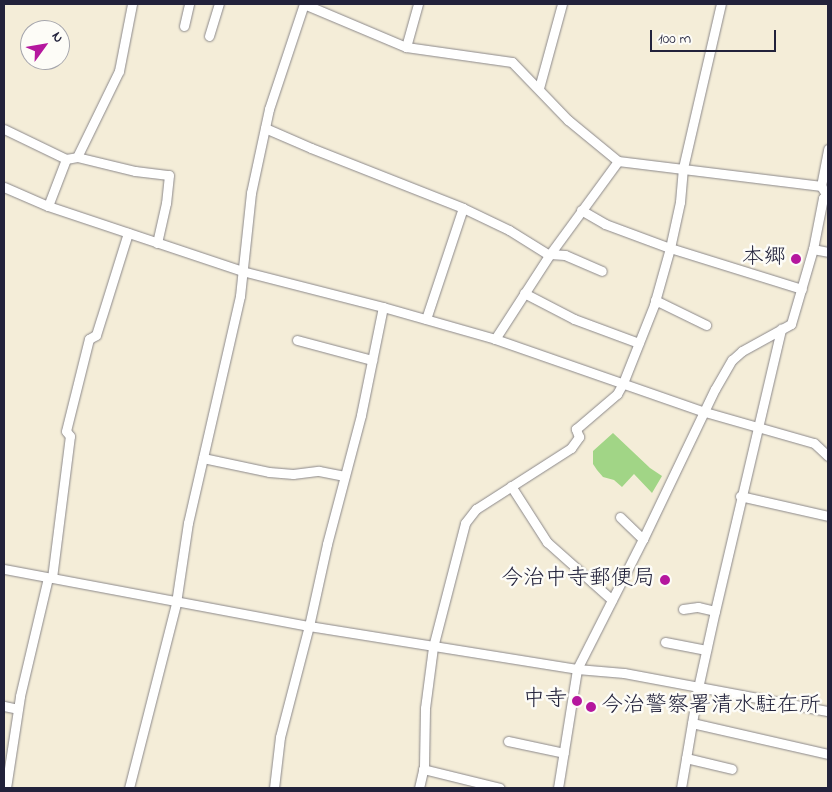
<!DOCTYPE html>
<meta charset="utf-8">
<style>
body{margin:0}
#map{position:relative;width:832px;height:792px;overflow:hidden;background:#f4edd8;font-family:"Indie Flower","Klee One",sans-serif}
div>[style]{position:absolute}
.green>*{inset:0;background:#a1d586}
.roads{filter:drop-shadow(0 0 1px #8b888a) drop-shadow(0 0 1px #8b888a)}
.street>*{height:9px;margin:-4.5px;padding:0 4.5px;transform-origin:4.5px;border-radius:4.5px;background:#fff}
.dots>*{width:14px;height:14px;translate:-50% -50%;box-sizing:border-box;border:2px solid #fdfcf7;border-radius:50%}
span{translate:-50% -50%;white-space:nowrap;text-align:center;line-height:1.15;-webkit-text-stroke:5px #fdfcf7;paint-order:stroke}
.poi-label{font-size:22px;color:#22223b}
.right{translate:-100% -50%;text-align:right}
.left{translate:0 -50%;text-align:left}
.frame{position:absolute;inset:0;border:5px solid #22223b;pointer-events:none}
.north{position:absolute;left:20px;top:20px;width:50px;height:50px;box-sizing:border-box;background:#fdfcf7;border:1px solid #a5a5ac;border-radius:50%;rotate:58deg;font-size:14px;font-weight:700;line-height:20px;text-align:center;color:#22223b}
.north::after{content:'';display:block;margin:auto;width:18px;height:22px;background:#b5179e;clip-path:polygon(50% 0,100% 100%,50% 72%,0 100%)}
.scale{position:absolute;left:650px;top:30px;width:126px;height:22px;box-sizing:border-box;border:2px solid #22223b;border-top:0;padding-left:6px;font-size:15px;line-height:18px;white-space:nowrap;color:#22223b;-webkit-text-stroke:4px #fdfcf7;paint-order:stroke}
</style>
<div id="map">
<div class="green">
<i style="clip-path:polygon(613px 433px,650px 468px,662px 476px,652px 493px,634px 474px,622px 487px,614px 480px,603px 477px,597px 470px,593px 464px,593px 451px)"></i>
</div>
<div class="roads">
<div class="street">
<i style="left:304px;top:4px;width:111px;rotate:22.9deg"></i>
<i style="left:406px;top:47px;width:107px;rotate:8.1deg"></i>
<i style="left:512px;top:62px;width:81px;rotate:46deg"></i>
<i style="left:568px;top:120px;width:65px;rotate:39.4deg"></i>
<i style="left:618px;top:161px;width:205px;rotate:7deg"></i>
<i style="left:184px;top:26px;width:23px;rotate:-77deg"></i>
<i style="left:209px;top:36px;width:34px;rotate:-73deg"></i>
<i style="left:406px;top:47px;width:45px;rotate:-74.4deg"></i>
<i style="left:539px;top:88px;width:87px;rotate:-74.7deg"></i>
<i style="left:265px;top:128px;width:50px;rotate:23.5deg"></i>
<i style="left:311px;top:148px;width:163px;rotate:21.5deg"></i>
<i style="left:463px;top:208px;width:51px;rotate:25.6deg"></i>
<i style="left:509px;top:230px;width:47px;rotate:32deg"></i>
<i style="left:4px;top:129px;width:69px;rotate:25.8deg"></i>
<i style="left:77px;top:157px;width:60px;rotate:13.6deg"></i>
<i style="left:135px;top:171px;width:34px;rotate:7deg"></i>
<i style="left:169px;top:175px;width:28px;rotate:96deg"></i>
<i style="left:166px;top:203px;width:41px;rotate:102.7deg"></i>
<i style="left:4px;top:187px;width:48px;rotate:23.4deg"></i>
<i style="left:48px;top:206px;width:205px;rotate:18.5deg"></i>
<i style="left:242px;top:271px;width:146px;rotate:14.3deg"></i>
<i style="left:383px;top:307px;width:116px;rotate:15.9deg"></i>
<i style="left:495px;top:339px;width:222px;rotate:19.2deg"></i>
<i style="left:705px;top:412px;width:113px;rotate:15.9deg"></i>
<i style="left:814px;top:443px;width:19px;rotate:43deg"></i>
<i style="left:824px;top:191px;width:6px;rotate:-121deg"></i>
<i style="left:821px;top:186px;width:38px;rotate:-79deg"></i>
<i style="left:48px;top:206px;width:50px;rotate:-69deg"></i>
<i style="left:66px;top:159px;width:11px;rotate:-10deg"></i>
<i style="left:77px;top:157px;width:96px;rotate:-64deg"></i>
<i style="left:119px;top:71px;width:68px;rotate:-79deg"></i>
<i style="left:581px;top:210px;width:28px;rotate:30deg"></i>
<i style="left:605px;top:224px;width:69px;rotate:20.3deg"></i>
<i style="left:670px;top:248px;width:138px;rotate:17.3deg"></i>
<i style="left:813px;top:249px;width:15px;rotate:11deg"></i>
<i style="left:550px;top:254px;width:15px;rotate:4deg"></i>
<i style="left:565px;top:255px;width:40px;rotate:23.4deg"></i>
<i style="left:524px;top:293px;width:56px;rotate:27.5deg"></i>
<i style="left:574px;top:319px;width:69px;rotate:20.3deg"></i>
<i style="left:655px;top:300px;width:57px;rotate:26.1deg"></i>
<i style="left:426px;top:319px;width:117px;rotate:-71.6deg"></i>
<i style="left:495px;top:339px;width:101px;rotate:-57.1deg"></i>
<i style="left:550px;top:254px;width:115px;rotate:-53.8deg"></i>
<i style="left:297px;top:340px;width:78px;rotate:14.9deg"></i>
<i style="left:203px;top:458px;width:67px;rotate:12deg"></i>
<i style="left:269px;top:472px;width:24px;rotate:5deg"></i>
<i style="left:293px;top:474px;width:26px;rotate:-7deg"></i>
<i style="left:319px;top:471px;width:26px;rotate:11deg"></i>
<i style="left:511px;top:486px;width:67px;rotate:57.3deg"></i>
<i style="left:547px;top:542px;width:87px;rotate:41.7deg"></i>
<i style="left:740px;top:496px;width:90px;rotate:12.8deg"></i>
<i style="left:620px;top:517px;width:32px;rotate:44deg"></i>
<i style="left:4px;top:569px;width:310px;rotate:10.6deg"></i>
<i style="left:309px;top:626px;width:271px;rotate:9.1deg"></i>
<i style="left:577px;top:669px;width:47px;rotate:4.9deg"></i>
<i style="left:624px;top:673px;width:208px;rotate:10.6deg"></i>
<i style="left:52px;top:578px;width:143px;rotate:-82.8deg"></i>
<i style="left:70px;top:436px;width:6px;rotate:-129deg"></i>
<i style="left:66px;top:431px;width:95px;rotate:-76deg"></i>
<i style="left:89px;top:339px;width:8px;rotate:-30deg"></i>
<i style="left:96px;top:335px;width:107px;rotate:-72.6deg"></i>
<i style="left:683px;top:609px;width:15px;rotate:-8deg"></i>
<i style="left:698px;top:607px;width:17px;rotate:13deg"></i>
<i style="left:665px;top:642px;width:42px;rotate:11deg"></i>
<i style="left:4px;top:706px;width:14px;rotate:12deg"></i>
<i style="left:692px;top:723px;width:139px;rotate:12.8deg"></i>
<i style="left:508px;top:741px;width:57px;rotate:12.1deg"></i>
<i style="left:686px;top:758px;width:47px;rotate:13.4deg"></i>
<i style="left:423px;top:769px;width:79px;rotate:13.9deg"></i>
<i style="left:6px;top:788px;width:93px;rotate:-81.3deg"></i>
<i style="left:20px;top:696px;width:121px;rotate:-76.7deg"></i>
<i style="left:129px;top:788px;width:191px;rotate:-75.7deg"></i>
<i style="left:176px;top:603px;width:81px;rotate:-81.5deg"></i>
<i style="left:188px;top:523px;width:233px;rotate:-77.1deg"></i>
<i style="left:240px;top:296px;width:104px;rotate:-83.9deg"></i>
<i style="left:251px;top:193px;width:86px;rotate:-77.9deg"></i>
<i style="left:269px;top:109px;width:111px;rotate:-71.6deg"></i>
<i style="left:274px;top:788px;width:51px;rotate:-83.3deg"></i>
<i style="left:280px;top:737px;width:115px;rotate:-75.4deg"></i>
<i style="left:309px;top:626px;width:84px;rotate:-77.6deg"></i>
<i style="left:327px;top:544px;width:133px;rotate:-75.2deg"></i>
<i style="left:361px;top:415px;width:110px;rotate:-78.5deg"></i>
<i style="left:419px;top:788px;width:23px;rotate:-77deg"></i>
<i style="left:424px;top:766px;width:58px;rotate:-89deg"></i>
<i style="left:425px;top:708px;width:62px;rotate:-82.5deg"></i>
<i style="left:433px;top:647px;width:128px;rotate:-75.5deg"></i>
<i style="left:465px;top:523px;width:18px;rotate:-52deg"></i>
<i style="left:476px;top:509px;width:113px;rotate:-32.7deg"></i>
<i style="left:571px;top:448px;width:14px;rotate:-54deg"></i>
<i style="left:579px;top:437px;width:9px;rotate:-111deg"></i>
<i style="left:576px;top:429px;width:54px;rotate:-40.5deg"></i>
<i style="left:617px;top:394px;width:13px;rotate:-61deg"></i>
<i style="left:623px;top:383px;width:84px;rotate:-68.3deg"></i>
<i style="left:654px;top:305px;width:59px;rotate:-74.3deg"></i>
<i style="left:670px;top:248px;width:47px;rotate:-77.7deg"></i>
<i style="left:680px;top:202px;width:34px;rotate:-85deg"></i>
<i style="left:683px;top:168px;width:168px;rotate:-77deg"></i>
<i style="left:558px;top:788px;width:121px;rotate:-80.9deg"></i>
<i style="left:577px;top:669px;width:146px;rotate:-63.1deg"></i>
<i style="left:643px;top:539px;width:166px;rotate:-64.4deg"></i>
<i style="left:715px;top:389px;width:34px;rotate:-60deg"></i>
<i style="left:732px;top:360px;width:13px;rotate:-42deg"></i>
<i style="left:742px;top:351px;width:56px;rotate:-28.9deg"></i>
<i style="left:791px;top:324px;width:78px;rotate:-73.7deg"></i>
<i style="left:813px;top:249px;width:52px;rotate:-78.9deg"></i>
<i style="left:823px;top:198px;width:7px;rotate:-45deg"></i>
<i style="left:681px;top:788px;width:101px;rotate:-80.4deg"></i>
<i style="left:698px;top:688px;width:79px;rotate:-77.6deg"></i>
<i style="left:715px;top:611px;width:290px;rotate:-76.8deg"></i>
</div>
</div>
<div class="dots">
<i style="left:796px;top:259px;background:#b5179e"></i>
<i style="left:665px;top:580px;background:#b5179e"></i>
<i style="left:577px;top:701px;background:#b5179e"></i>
<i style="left:591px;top:707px;background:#b5179e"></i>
</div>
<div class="poi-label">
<span class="right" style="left:786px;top:259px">本郷</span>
<span class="right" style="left:655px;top:580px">今治中寺郵便局</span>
<span class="right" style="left:567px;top:701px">中寺</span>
<span class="left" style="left:601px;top:707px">今治警察署清水駐在所</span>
</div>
<div class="frame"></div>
<div class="north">N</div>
<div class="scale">100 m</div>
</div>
